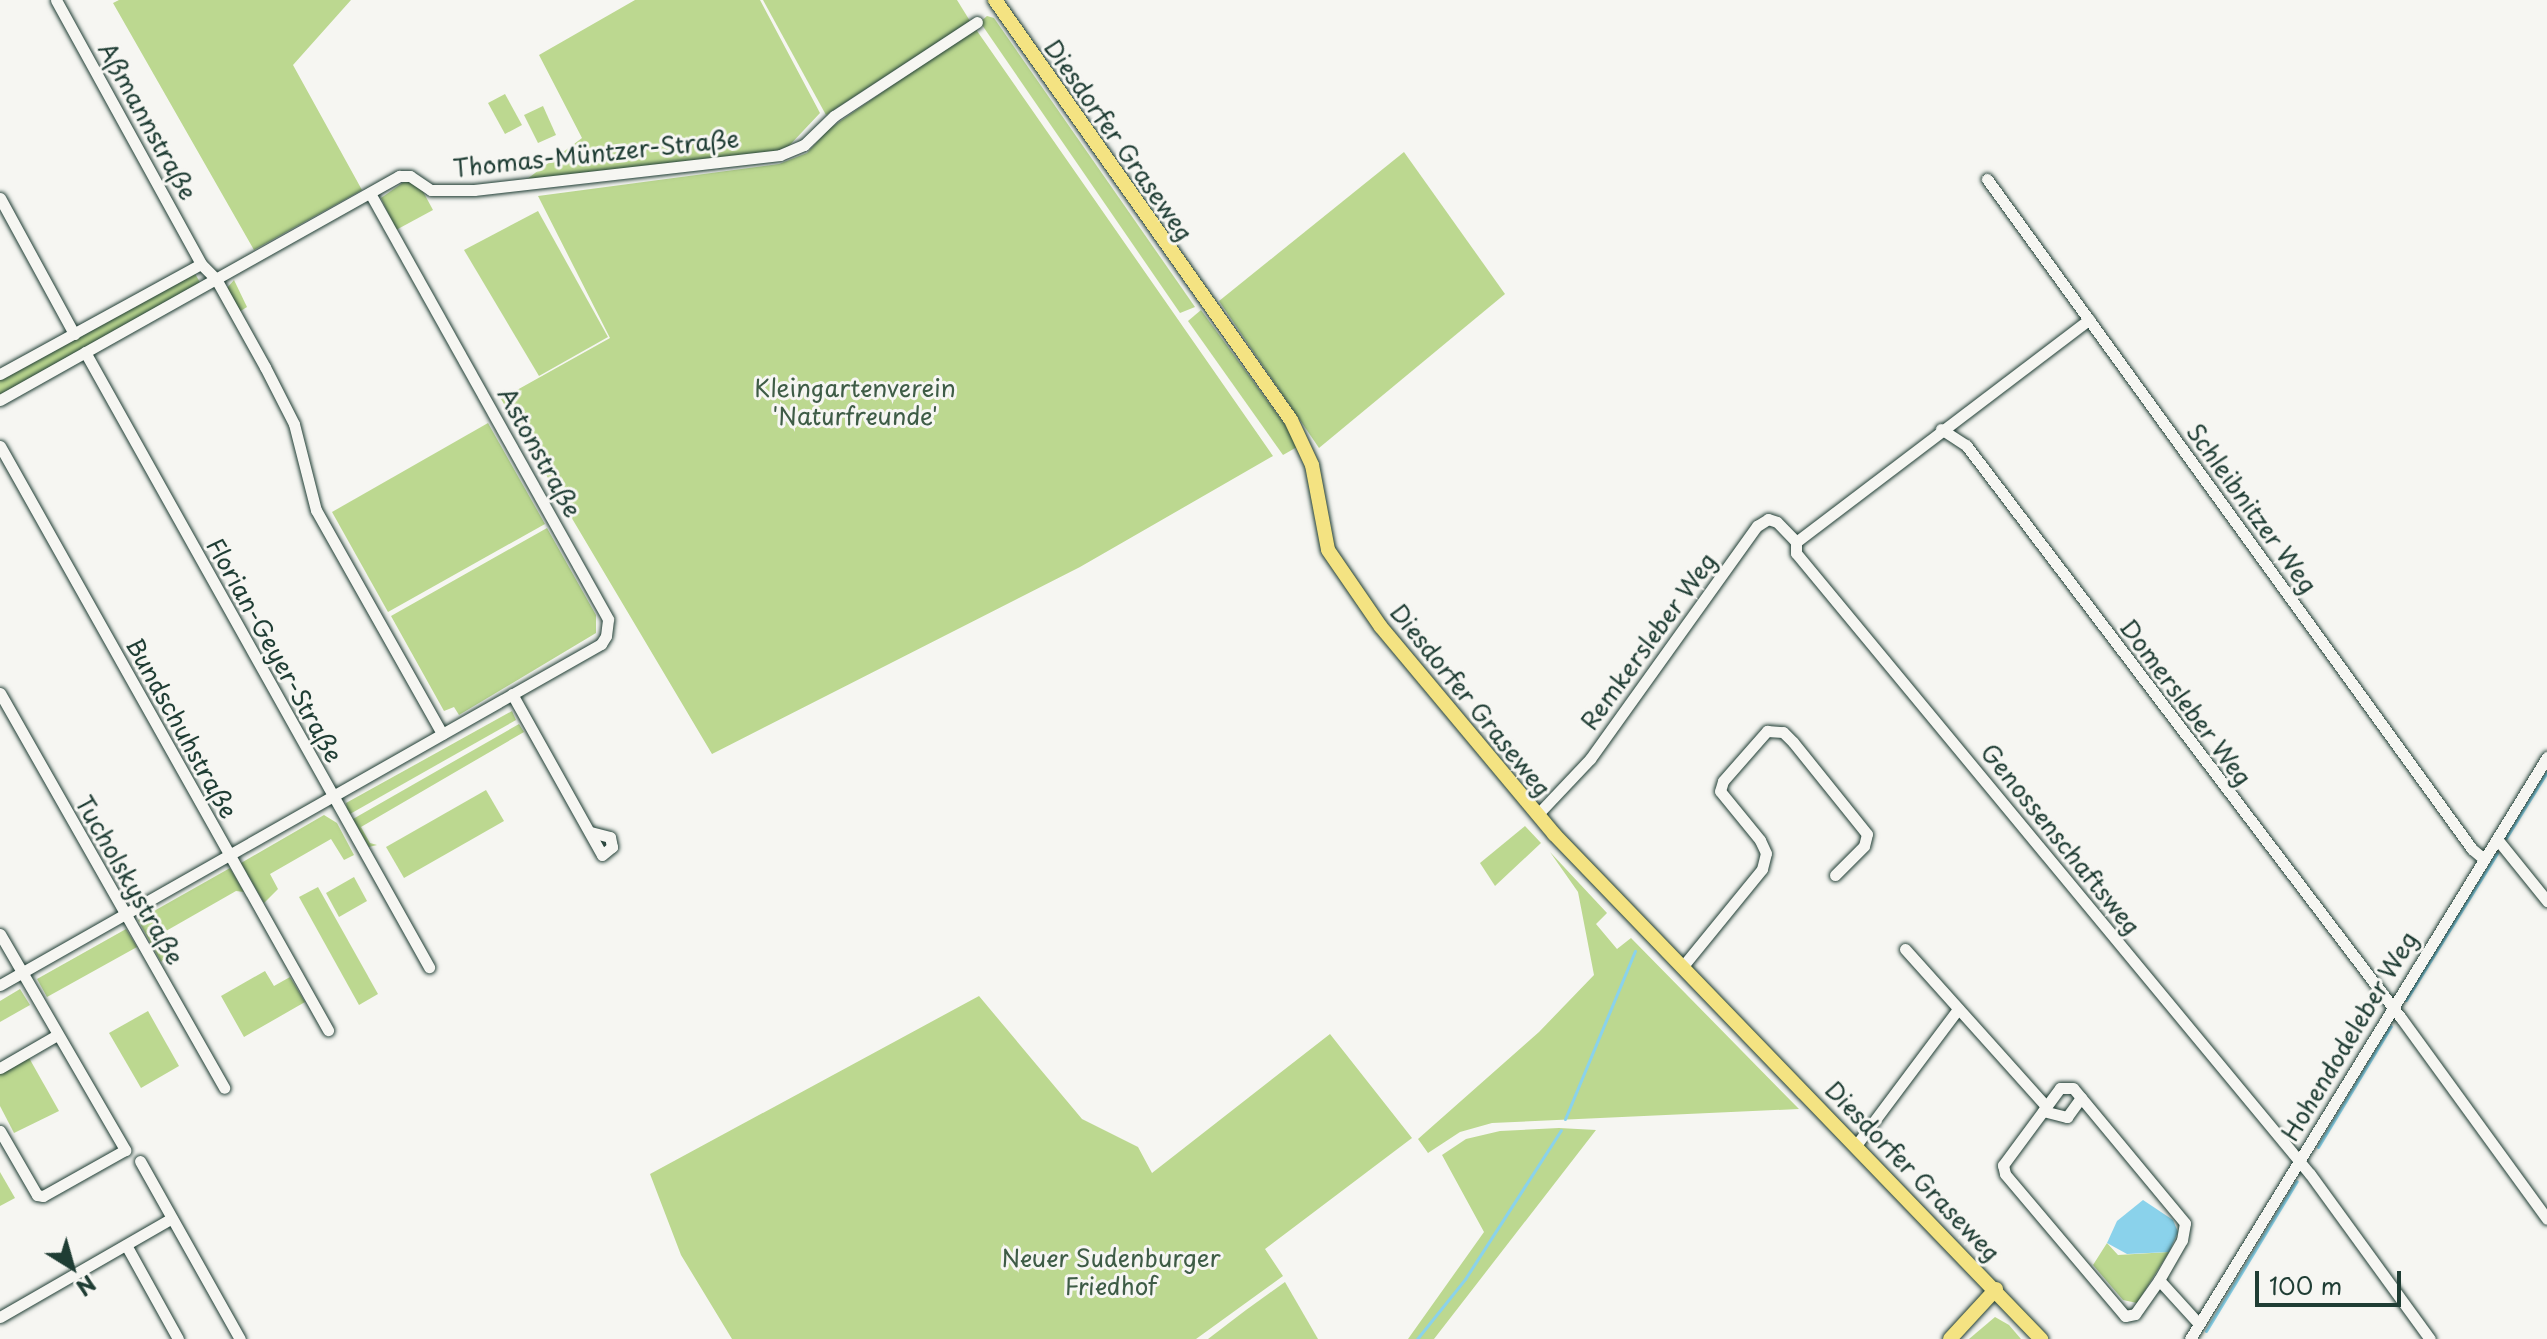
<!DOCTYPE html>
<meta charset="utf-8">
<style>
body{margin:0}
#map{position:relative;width:2547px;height:1339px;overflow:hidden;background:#f6f6f2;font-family:"Playpen Sans",sans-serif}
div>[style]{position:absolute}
.green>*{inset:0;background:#bcd890}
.water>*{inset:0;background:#8ad2eb}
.stream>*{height:3px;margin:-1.5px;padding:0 1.5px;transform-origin:1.5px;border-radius:1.5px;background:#8ad2eb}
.roads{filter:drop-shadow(0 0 2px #1f3d34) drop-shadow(0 0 2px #1f3d34)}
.minor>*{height:11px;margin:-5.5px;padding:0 5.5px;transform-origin:5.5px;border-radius:5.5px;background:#f6f6f2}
.major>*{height:14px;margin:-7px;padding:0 7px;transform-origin:7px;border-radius:7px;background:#f4e382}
span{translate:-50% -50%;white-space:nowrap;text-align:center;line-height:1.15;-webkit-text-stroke:6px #f6f6f2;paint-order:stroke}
.street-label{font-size:24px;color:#1f3d34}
.park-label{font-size:24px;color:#3e5c46}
.north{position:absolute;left:32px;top:1227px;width:80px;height:80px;-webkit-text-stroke:6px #f6f6f2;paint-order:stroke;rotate:143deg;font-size:22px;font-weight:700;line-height:32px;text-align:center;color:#1f3d34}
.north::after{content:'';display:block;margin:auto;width:28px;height:36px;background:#1f3d34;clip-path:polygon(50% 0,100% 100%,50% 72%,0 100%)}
.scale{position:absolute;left:2255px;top:1271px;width:146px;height:36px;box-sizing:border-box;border:4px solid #1f3d34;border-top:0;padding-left:10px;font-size:24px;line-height:28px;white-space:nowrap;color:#1f3d34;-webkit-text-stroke:6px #f6f6f2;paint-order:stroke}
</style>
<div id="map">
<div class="green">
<i style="clip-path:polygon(119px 0,351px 0,293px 65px,362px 190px,254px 250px,113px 3px)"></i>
<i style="clip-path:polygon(635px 0,760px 0,820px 113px,787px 148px,777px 151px,523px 182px,582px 138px,539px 55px)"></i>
<i style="clip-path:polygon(763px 0,957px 0,970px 21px,826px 115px)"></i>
<i style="clip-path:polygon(987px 16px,994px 18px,1195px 307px,1180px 313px,980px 22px)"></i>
<i style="clip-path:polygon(975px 28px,1273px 456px,1080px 567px,712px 754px,501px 399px,610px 338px,538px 196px,779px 164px,807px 153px,829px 129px)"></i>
<i style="clip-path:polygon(505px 94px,522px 125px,505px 134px,488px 103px)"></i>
<i style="clip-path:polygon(543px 106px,556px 135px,538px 143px,524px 115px)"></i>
<i style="clip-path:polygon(1404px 152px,1505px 294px,1319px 448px,1219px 301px)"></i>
<i style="clip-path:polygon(408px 179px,420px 186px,433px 210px,396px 230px,381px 198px)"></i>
<i style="clip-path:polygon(538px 211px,608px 337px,539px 376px,464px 250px)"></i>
<i style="clip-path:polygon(194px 272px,201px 284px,0 395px,0 379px)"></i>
<i style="clip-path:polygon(234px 280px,247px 307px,239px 312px,227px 288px)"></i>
<i style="clip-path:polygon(1201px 310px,1296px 440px,1297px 447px,1283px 455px,1188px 321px)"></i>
<i style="clip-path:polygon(488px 423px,545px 524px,388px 612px,332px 512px)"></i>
<i style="clip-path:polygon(547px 528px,596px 615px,596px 633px,459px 715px,454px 707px,444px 711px,391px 616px)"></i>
<i style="clip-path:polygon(512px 711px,516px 720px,350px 814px,347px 809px,346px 803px)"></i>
<i style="clip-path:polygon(519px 724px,524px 732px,361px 827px,370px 843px,377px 845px,369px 847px,353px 819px)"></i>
<i style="clip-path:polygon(486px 790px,504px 821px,404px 878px,386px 847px)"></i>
<i style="clip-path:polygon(324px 815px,337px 823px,354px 855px,344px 860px,331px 839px,270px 874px,278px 889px,264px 903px,241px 863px)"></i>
<i style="clip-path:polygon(1525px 826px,1541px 843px,1495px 886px,1480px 863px)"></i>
<i style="clip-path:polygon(1550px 852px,1607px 913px,1596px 924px,1617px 949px,1631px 938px,1799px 1109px,1492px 1123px,1460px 1132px,1428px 1153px,1418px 1139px,1539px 1032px,1594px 975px,1578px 892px)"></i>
<i style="clip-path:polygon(230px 868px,244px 892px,236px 891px,166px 931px,174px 948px,161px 962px,138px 920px)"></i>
<i style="clip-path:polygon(354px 877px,367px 901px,339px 917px,326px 893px)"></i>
<i style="clip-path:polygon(318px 887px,378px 994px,359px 1005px,299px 897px)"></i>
<i style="clip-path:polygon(126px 929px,137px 947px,47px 997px,37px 979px)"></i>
<i style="clip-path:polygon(265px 971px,274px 986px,290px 977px,305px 1002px,244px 1037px,221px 996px)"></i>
<i style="clip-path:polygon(20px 989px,30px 1005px,0 1022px,0 1001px)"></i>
<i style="clip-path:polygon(979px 996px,1082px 1119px,1138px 1147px,1152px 1173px,1330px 1034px,1412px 1138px,1265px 1249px,1283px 1276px,1196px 1339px,732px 1339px,681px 1255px,650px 1174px)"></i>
<i style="clip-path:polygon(148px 1011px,179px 1066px,141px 1088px,109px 1033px)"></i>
<i style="clip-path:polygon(28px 1056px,59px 1111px,14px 1133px,0 1106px,0 1072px)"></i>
<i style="clip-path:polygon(1559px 1128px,1596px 1130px,1434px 1339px,1408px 1339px,1484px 1232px,1442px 1155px,1466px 1139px,1500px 1131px)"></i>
<i style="clip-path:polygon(0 1172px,15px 1198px,0 1206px)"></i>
<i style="clip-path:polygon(2107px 1243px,2118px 1255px,2169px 1252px,2137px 1303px,2123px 1300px,2093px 1265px)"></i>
<i style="clip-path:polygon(1285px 1282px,1318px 1339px,1208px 1339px,1246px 1310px)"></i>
<i style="clip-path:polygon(1995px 1317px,2009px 1325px,2021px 1339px,1969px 1339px)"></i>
</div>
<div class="water">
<i style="clip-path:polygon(2143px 1200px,2173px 1220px,2178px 1232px,2169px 1252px,2127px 1254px,2107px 1243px,2117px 1221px)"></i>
</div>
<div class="stream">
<i style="left:2506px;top:838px;width:78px;rotate:-58.2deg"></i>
<i style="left:2406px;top:1000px;width:173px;rotate:-58.2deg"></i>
<i style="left:1565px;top:1119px;width:182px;rotate:-67.4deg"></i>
<i style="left:2318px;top:1147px;width:141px;rotate:-58.9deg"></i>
<i style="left:2206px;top:1331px;width:175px;rotate:-58.8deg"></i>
<i style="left:1417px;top:1339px;width:77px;rotate:-51.3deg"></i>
<i style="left:1465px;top:1279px;width:177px;rotate:-57.2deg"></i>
</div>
<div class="roads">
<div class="minor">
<i style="left:56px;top:0;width:301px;rotate:61.2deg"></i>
<i style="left:201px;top:264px;width:21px;rotate:45deg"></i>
<i style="left:216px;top:279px;width:101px;rotate:60.9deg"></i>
<i style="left:265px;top:367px;width:64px;rotate:63deg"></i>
<i style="left:294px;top:424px;width:89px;rotate:75.7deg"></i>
<i style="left:316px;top:510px;width:257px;rotate:60.6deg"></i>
<i style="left:1987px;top:179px;width:827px;rotate:54.1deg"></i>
<i style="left:2472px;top:849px;width:16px;rotate:40deg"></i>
<i style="left:0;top:198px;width:155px;rotate:61.4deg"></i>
<i style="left:85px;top:352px;width:705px;rotate:60.78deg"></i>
<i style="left:0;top:374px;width:229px;rotate:-28.7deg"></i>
<i style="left:0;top:400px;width:458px;rotate:-29.3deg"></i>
<i style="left:399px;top:176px;width:11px"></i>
<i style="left:410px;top:176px;width:25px;rotate:34deg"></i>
<i style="left:431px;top:190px;width:43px"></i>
<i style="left:474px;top:190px;width:308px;rotate:-6.5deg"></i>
<i style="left:780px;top:155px;width:26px;rotate:-23deg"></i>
<i style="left:804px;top:145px;width:42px;rotate:-44deg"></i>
<i style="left:834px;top:116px;width:171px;rotate:-33.3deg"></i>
<i style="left:1941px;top:429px;width:30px;rotate:33deg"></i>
<i style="left:1966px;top:445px;width:719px;rotate:52.8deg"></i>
<i style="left:2401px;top:1018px;width:248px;rotate:54deg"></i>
<i style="left:0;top:446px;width:670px;rotate:60.68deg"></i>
<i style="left:1796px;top:542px;width:11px;rotate:90deg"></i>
<i style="left:1796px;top:553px;width:806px;rotate:50.39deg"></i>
<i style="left:2310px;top:1174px;width:204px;rotate:54deg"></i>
<i style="left:1796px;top:542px;width:368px;rotate:-37.2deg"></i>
<i style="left:0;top:693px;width:454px;rotate:60.4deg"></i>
<i style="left:512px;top:694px;width:184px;rotate:60.8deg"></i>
<i style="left:602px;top:855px;width:13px;rotate:-39deg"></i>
<i style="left:612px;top:847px;width:10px;rotate:-101deg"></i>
<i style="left:610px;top:837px;width:21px;rotate:-166deg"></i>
<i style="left:1537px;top:815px;width:77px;rotate:-46.6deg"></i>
<i style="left:1590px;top:759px;width:287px;rotate:-54.4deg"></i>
<i style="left:1757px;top:526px;width:13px;rotate:-32deg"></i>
<i style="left:1768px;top:519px;width:9px;rotate:18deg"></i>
<i style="left:1777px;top:522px;width:28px;rotate:46deg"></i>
<i style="left:2497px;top:839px;width:80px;rotate:51.1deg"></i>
<i style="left:0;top:934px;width:250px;rotate:59.9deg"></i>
<i style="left:125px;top:1150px;width:94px;rotate:150.7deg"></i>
<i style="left:43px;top:1196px;width:6px;rotate:-171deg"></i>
<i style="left:37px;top:1195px;width:74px;rotate:-120deg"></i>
<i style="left:1905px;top:949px;width:211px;rotate:48.1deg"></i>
<i style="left:1683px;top:966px;width:125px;rotate:-50.8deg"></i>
<i style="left:1762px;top:869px;width:16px;rotate:-76deg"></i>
<i style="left:1766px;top:853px;width:14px;rotate:-115deg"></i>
<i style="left:1760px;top:840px;width:63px;rotate:-129.2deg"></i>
<i style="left:1720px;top:791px;width:10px;rotate:-73deg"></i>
<i style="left:1723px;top:781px;width:67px;rotate:-48.7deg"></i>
<i style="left:1767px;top:731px;width:16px;rotate:4deg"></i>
<i style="left:1783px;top:732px;width:14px;rotate:45deg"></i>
<i style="left:1793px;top:742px;width:118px;rotate:51.2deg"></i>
<i style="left:1867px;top:834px;width:12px;rotate:104deg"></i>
<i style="left:1864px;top:846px;width:41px;rotate:135deg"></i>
<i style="left:0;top:985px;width:691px;rotate:-29.57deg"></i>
<i style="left:601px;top:644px;width:9px;rotate:-58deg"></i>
<i style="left:606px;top:636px;width:17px;rotate:-83deg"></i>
<i style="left:608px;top:619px;width:487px;rotate:-119.2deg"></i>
<i style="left:0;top:1068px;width:66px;rotate:-30.1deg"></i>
<i style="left:2043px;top:1111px;width:25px;rotate:14deg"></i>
<i style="left:2067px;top:1117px;width:24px;rotate:-54deg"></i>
<i style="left:1857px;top:1144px;width:169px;rotate:-53.2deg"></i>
<i style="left:140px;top:1161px;width:204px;rotate:60.7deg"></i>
<i style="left:126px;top:1245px;width:107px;rotate:61deg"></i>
<i style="left:2159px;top:1280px;width:46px;rotate:-60.1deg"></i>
<i style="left:2182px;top:1240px;width:17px;rotate:-80deg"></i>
<i style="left:2185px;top:1223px;width:175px;rotate:-129.7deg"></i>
<i style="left:2073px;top:1088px;width:13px;rotate:180deg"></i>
<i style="left:2060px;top:1088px;width:96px;rotate:126.5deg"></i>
<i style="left:2003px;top:1165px;width:9px;rotate:77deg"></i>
<i style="left:2005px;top:1174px;width:186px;rotate:49.8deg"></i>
<i style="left:2125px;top:1316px;width:10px;rotate:-11deg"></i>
<i style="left:2135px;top:1314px;width:42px;rotate:-54.8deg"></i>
<i style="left:2159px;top:1280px;width:59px;rotate:47.7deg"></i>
<i style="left:0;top:1317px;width:198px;rotate:-29.9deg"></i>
<i style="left:2190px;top:1339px;width:683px;rotate:-58.47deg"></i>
</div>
<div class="major">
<i style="left:995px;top:0;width:514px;rotate:54.83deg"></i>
<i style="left:1291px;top:420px;width:50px;rotate:65deg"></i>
<i style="left:1312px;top:465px;width:86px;rotate:79.3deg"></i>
<i style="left:1328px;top:550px;width:93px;rotate:55.5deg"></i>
<i style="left:1381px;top:627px;width:270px;rotate:50.1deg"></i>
<i style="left:1554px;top:834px;width:702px;rotate:46.04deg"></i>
<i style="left:1950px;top:1339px;width:68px;rotate:-47.4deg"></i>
</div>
</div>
<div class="street-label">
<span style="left:148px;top:121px;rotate:61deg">Aßmannstraße</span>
<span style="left:1119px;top:140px;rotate:55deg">Diesdorfer Graseweg</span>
<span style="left:596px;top:153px;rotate:-6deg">Thomas-Müntzer-Straße</span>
<span style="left:540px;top:452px;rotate:61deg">Astonstraße</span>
<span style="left:2252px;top:508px;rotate:54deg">Schleibnitzer Weg</span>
<span style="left:1648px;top:641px;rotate:-54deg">Remkersleber Weg</span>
<span style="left:275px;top:650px;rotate:61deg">Florian-Geyer-Straße</span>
<span style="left:1471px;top:700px;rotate:51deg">Diesdorfer Graseweg</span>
<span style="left:2186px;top:702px;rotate:53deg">Domersleber Weg</span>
<span style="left:182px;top:728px;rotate:61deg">Bundschuhstraße</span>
<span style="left:2061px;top:839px;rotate:51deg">Genossenschaftsweg</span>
<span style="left:130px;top:880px;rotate:60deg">Tucholskystraße</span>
<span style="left:2349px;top:1036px;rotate:-59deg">Hohendodeleber Weg</span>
<span style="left:1913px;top:1171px;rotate:46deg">Diesdorfer Graseweg</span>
</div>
<div class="park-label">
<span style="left:855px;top:402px">Kleingartenverein<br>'Naturfreunde'</span>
<span style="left:1111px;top:1272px">Neuer Sudenburger<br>Friedhof</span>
</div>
<div class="north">N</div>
<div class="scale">100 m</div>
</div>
